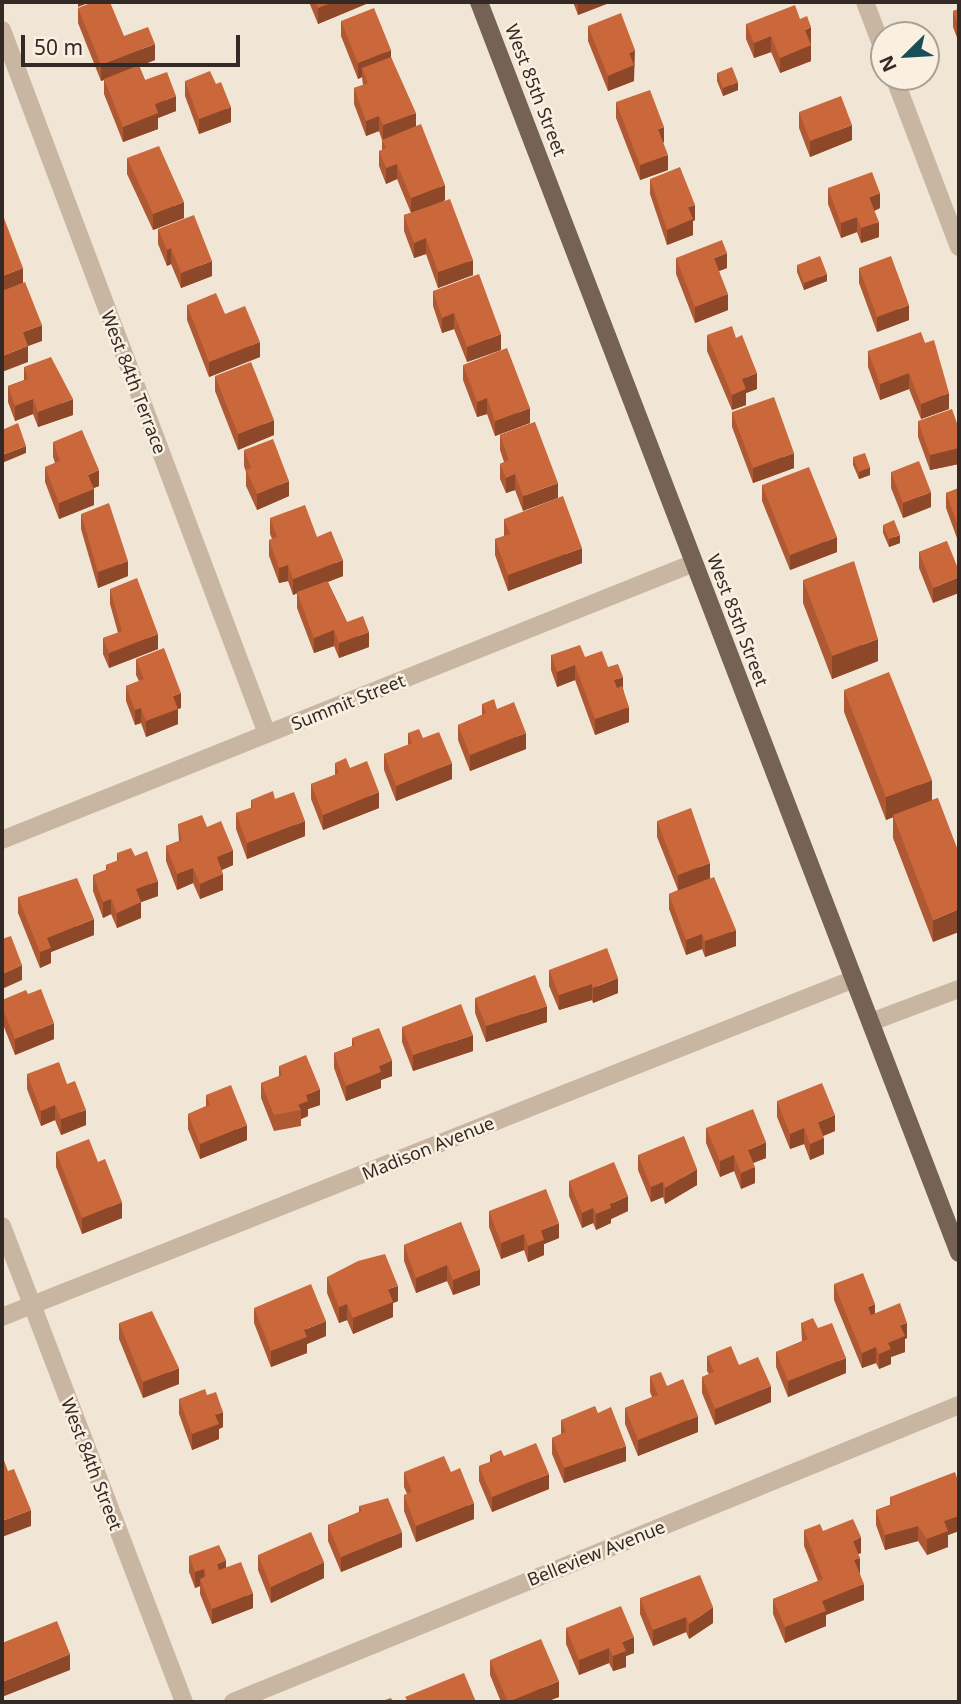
<!DOCTYPE html>
<style>
body{margin:0}
#map{position:relative;width:961px;height:1704px;overflow:hidden;background:#f1e6d6;font-family:"Noto Sans",sans-serif}
div>[style]{position:absolute}
.minor>*{height:18px;margin:-9px;padding:0 9px;transform-origin:9px;border-radius:9px;background:#c9b6a2}
.major>*{height:18px;margin:-9px;padding:0 9px;transform-origin:9px;border-radius:9px;background:#766255}
.wall>*{inset:0;background:#ae5933}
.shaded-wall>*{inset:0;background:#8d4829}
.building>*{inset:0;background:#ca673b}
span{translate:-50% -50%;white-space:nowrap;text-align:center;line-height:1.15;-webkit-text-stroke:5px #f9f0e2;paint-order:stroke}
.street-label{font-size:18px;color:#342a25}
.frame{position:absolute;inset:0;border:4px solid #342a25;pointer-events:none}
.north{position:absolute;left:870px;top:21px;width:70px;height:70px;box-sizing:border-box;background:#f9f0e2;border:2px solid #aaa196;border-radius:50%;rotate:246deg;font-size:19px;font-weight:700;line-height:28px;text-align:center;color:#342a25}
.north::after{content:'';display:block;margin:auto;width:24px;height:32px;background:#194e56;clip-path:polygon(50% 0,100% 100%,50% 72%,0 100%)}
.scale{position:absolute;left:21px;top:35px;width:219px;height:32px;box-sizing:border-box;border:4px solid #342a25;border-top:0;padding-left:9px;font-size:21px;line-height:24px;white-space:nowrap;color:#342a25;-webkit-text-stroke:5px #f9f0e2;paint-order:stroke}
</style>
<div id="map">
<div class="minor">
<i style="left:865px;top:2px;width:53px;rotate:69.2deg"></i>
<i style="left:2px;top:30px;width:752px;rotate:69.37deg"></i>
<i style="left:894px;top:77px;width:182px;rotate:69.1deg"></i>
<i style="left:2px;top:840px;width:745px;rotate:-21.82deg"></i>
<i style="left:871px;top:1022px;width:94px;rotate:-20.6deg"></i>
<i style="left:2px;top:1226px;width:510px;rotate:69.08deg"></i>
<i style="left:2px;top:1317px;width:917px;rotate:-21.64deg"></i>
<i style="left:233px;top:1702px;width:784px;rotate:-22.25deg"></i>
</div>
<div class="major">
<i style="left:479px;top:2px;width:1340px;rotate:69.01deg"></i>
</div>
<div class="wall">
<i style="clip-path:polygon(309px 2px,366px 2px,366px 4px,318px 24px)"></i>
<i style="clip-path:polygon(573px 2px,609px 2px,609px 3px,578px 15px)"></i>
<i style="clip-path:polygon(78px 8px,124px 36px,155px 60px,139px 66px,145px 80px,176px 111px,158px 118px,158px 129px,123px 142px,104px 94px,104px 80px,101px 81px,78px 23px)"></i>
<i style="clip-path:polygon(959px 9px,959px 43px,953px 27px,953px 11px)"></i>
<i style="clip-path:polygon(341px 21px,391px 57px,416px 126px,473px 275px,438px 288px,426px 254px,414px 258px,404px 231px,404px 215px,411px 213px,397px 179px,386px 184px,379px 166px,379px 151px,382px 150px,382px 140px,379px 131px,366px 136px,354px 104px,354px 88px,363px 85px,362px 77px,358px 79px,341px 36px)"></i>
<i style="clip-path:polygon(746px 24px,811px 43px,811px 61px,780px 73px,771px 52px,754px 58px,746px 39px)"></i>
<i style="clip-path:polygon(588px 26px,635px 65px,634px 66px,634px 81px,608px 91px,588px 41px)"></i>
<i style="clip-path:polygon(717px 73px,738px 90px,723px 96px,717px 81px)"></i>
<i style="clip-path:polygon(185px 81px,216px 84px,231px 122px,199px 134px,185px 96px)"></i>
<i style="clip-path:polygon(616px 102px,664px 142px,663px 143px,668px 170px,640px 180px,616px 118px)"></i>
<i style="clip-path:polygon(799px 112px,852px 140px,810px 157px,799px 128px)"></i>
<i style="clip-path:polygon(127px 158px,184px 218px,153px 230px,127px 174px)"></i>
<i style="clip-path:polygon(650px 179px,695px 220px,693px 221px,693px 235px,667px 245px,650px 194px)"></i>
<i style="clip-path:polygon(828px 188px,880px 208px,874px 211px,879px 237px,861px 243px,857px 232px,841px 238px,828px 204px)"></i>
<i style="clip-path:polygon(158px 229px,212px 276px,181px 288px,171px 264px,167px 266px,158px 244px)"></i>
<i style="clip-path:polygon(676px 258px,727px 268px,719px 271px,728px 310px,695px 323px,676px 274px)"></i>
<i style="clip-path:polygon(797px 265px,827px 281px,804px 290px,797px 272px)"></i>
<i style="clip-path:polygon(859px 268px,909px 320px,877px 332px,859px 283px)"></i>
<i style="clip-path:polygon(433px 291px,501px 350px,467px 362px,454px 329px,442px 333px,433px 306px)"></i>
<i style="clip-path:polygon(187px 305px,225px 314px,260px 357px,209px 377px,187px 320px)"></i>
<i style="clip-path:polygon(707px 335px,757px 389px,746px 393px,746px 405px,732px 410px,707px 351px)"></i>
<i style="clip-path:polygon(925px 343px,949px 409px,921px 419px,909px 389px,880px 400px,868px 367px,868px 351px)"></i>
<i style="clip-path:polygon(463px 365px,530px 423px,495px 436px,487px 414px,477px 417px,463px 380px)"></i>
<i style="clip-path:polygon(24px 367px,73px 415px,38px 427px,33px 414px,15px 421px,8px 402px,8px 386px,24px 380px)"></i>
<i style="clip-path:polygon(215px 376px,274px 435px,238px 450px,215px 391px)"></i>
<i style="clip-path:polygon(732px 412px,794px 468px,753px 483px,732px 427px)"></i>
<i style="clip-path:polygon(918px 421px,959px 429px,959px 464px,930px 470px,918px 437px)"></i>
<i style="clip-path:polygon(535px 422px,523px 511px,515px 490px,506px 493px,500px 479px,500px 464px,504px 462px,500px 450px,500px 435px)"></i>
<i style="clip-path:polygon(53px 442px,99px 486px,94px 488px,94px 505px,59px 519px,45px 482px,45px 467px,55px 463px,53px 457px)"></i>
<i style="clip-path:polygon(244px 450px,289px 496px,257px 510px,246px 486px,246px 472px,244px 466px)"></i>
<i style="clip-path:polygon(853px 457px,870px 475px,859px 479px,853px 465px)"></i>
<i style="clip-path:polygon(891px 472px,931px 507px,903px 518px,891px 488px)"></i>
<i style="clip-path:polygon(762px 485px,837px 552px,790px 570px,762px 501px)"></i>
<i style="clip-path:polygon(959px 488px,958px 541px,946px 508px,946px 493px)"></i>
<i style="clip-path:polygon(81px 514px,128px 576px,98px 588px,81px 529px)"></i>
<i style="clip-path:polygon(270px 518px,317px 537px,343px 576px,328px 582px,347px 622px,369px 647px,339px 658px,334px 646px,314px 653px,297px 608px,297px 593px,293px 595px,288px 581px,279px 583px,269px 556px,269px 540px,272px 539px,270px 534px)"></i>
<i style="clip-path:polygon(504px 519px,582px 563px,508px 591px,495px 555px,495px 539px,504px 536px)"></i>
<i style="clip-path:polygon(883px 525px,900px 543px,889px 547px,883px 533px)"></i>
<i style="clip-path:polygon(947px 541px,933px 603px,919px 568px,919px 552px)"></i>
<i style="clip-path:polygon(803px 580px,878px 661px,832px 679px,803px 603px)"></i>
<i style="clip-path:polygon(110px 589px,158px 649px,109px 668px,103px 654px,103px 638px,118px 633px,110px 604px)"></i>
<i style="clip-path:polygon(551px 655px,585px 657px,608px 667px,623px 688px,629px 722px,595px 735px,575px 680px,557px 687px,551px 670px)"></i>
<i style="clip-path:polygon(136px 659px,181px 708px,178px 709px,178px 724px,146px 737px,141px 723px,135px 725px,126px 701px,126px 686px,139px 681px,136px 675px)"></i>
<i style="clip-path:polygon(844px 690px,932px 800px,938px 798px,933px 942px,893px 838px,893px 817px,886px 820px,844px 712px)"></i>
<i style="clip-path:polygon(482px 704px,497px 709px,526px 749px,470px 771px,458px 740px,458px 725px,482px 715px)"></i>
<i style="clip-path:polygon(408px 733px,452px 779px,396px 801px,384px 770px,384px 754px,408px 745px)"></i>
<i style="clip-path:polygon(335px 763px,350px 768px,379px 808px,323px 830px,311px 799px,311px 784px,335px 775px)"></i>
<i style="clip-path:polygon(275px 799px,305px 836px,247px 859px,236px 829px,236px 813px,251px 808px,251px 800px)"></i>
<i style="clip-path:polygon(657px 821px,710px 878px,736px 946px,705px 957px,702px 949px,686px 955px,669px 909px,669px 894px,678px 890px,657px 837px)"></i>
<i style="clip-path:polygon(178px 824px,207px 827px,233px 865px,222px 870px,223px 890px,200px 899px,193px 883px,177px 890px,166px 861px,166px 846px,179px 841px)"></i>
<i style="clip-path:polygon(117px 853px,135px 856px,158px 896px,141px 902px,141px 918px,117px 928px,111px 914px,103px 918px,93px 891px,93px 875px,106px 870px,106px 865px,117px 861px)"></i>
<i style="clip-path:polygon(18px 897px,94px 935px,51px 952px,51px 963px,40px 968px,18px 913px)"></i>
<i style="clip-path:polygon(549px 970px,618px 993px,593px 1003px,592px 1000px,559px 1010px,549px 986px)"></i>
<i style="clip-path:polygon(475px 998px,547px 1022px,486px 1042px,475px 1013px)"></i>
<i style="clip-path:polygon(2px 1000px,54px 1039px,15px 1055px,2px 1022px)"></i>
<i style="clip-path:polygon(402px 1027px,473px 1051px,413px 1071px,402px 1042px)"></i>
<i style="clip-path:polygon(352px 1038px,392px 1076px,381px 1080px,381px 1088px,346px 1101px,334px 1068px,334px 1053px,352px 1046px)"></i>
<i style="clip-path:polygon(279px 1066px,320px 1105px,308px 1109px,308px 1116px,301px 1119px,301px 1126px,274px 1131px,261px 1098px,261px 1083px,279px 1076px)"></i>
<i style="clip-path:polygon(27px 1074px,67px 1084px,86px 1125px,61px 1135px,55px 1120px,41px 1126px,27px 1089px)"></i>
<i style="clip-path:polygon(206px 1095px,247px 1140px,200px 1159px,188px 1129px,188px 1114px,206px 1106px)"></i>
<i style="clip-path:polygon(777px 1101px,835px 1131px,823px 1136px,824px 1154px,810px 1160px,804px 1144px,790px 1149px,777px 1117px)"></i>
<i style="clip-path:polygon(706px 1128px,766px 1158px,753px 1163px,755px 1183px,741px 1189px,734px 1171px,720px 1177px,706px 1143px)"></i>
<i style="clip-path:polygon(56px 1152px,122px 1218px,82px 1234px,56px 1167px)"></i>
<i style="clip-path:polygon(638px 1155px,697px 1185px,665px 1204px,663px 1197px,651px 1202px,638px 1170px)"></i>
<i style="clip-path:polygon(569px 1181px,628px 1211px,611px 1219px,611px 1223px,596px 1230px,593px 1223px,582px 1228px,569px 1196px)"></i>
<i style="clip-path:polygon(489px 1211px,559px 1238px,544px 1244px,544px 1255px,528px 1262px,524px 1250px,501px 1259px,489px 1227px)"></i>
<i style="clip-path:polygon(461px 1222px,480px 1285px,453px 1295px,447px 1281px,416px 1293px,404px 1261px,404px 1245px)"></i>
<i style="clip-path:polygon(327px 1277px,398px 1301px,393px 1303px,393px 1317px,353px 1334px,347px 1320px,339px 1323px,327px 1293px)"></i>
<i style="clip-path:polygon(834px 1284px,875px 1313px,907px 1338px,905px 1339px,905px 1352px,891px 1357px,891px 1364px,879px 1369px,876px 1363px,862px 1368px,834px 1300px)"></i>
<i style="clip-path:polygon(254px 1308px,326px 1336px,307px 1344px,307px 1353px,271px 1367px,254px 1323px)"></i>
<i style="clip-path:polygon(119px 1323px,179px 1384px,143px 1398px,119px 1339px)"></i>
<i style="clip-path:polygon(801px 1323px,818px 1328px,846px 1373px,788px 1397px,776px 1367px,776px 1352px,802px 1341px)"></i>
<i style="clip-path:polygon(707px 1356px,739px 1365px,771px 1402px,715px 1425px,702px 1393px,702px 1377px,709px 1374px,707px 1371px)"></i>
<i style="clip-path:polygon(650px 1376px,698px 1432px,638px 1456px,625px 1424px,625px 1408px,652px 1397px,650px 1392px)"></i>
<i style="clip-path:polygon(207px 1395px,223px 1427px,219px 1429px,219px 1439px,192px 1450px,179px 1414px,179px 1399px)"></i>
<i style="clip-path:polygon(598px 1413px,626px 1461px,564px 1483px,552px 1454px,552px 1438px,561px 1434px,561px 1420px)"></i>
<i style="clip-path:polygon(490px 1455px,549px 1489px,492px 1512px,479px 1481px,479px 1466px,490px 1462px)"></i>
<i style="clip-path:polygon(404px 1472px,451px 1472px,474px 1519px,416px 1542px,404px 1511px,404px 1495px,407px 1494px,404px 1487px)"></i>
<i style="clip-path:polygon(959px 1484px,959px 1531px,948px 1535px,948px 1547px,927px 1555px,918px 1541px,885px 1550px,876px 1525px,876px 1510px,890px 1505px,890px 1497px)"></i>
<i style="clip-path:polygon(359px 1506px,402px 1547px,341px 1572px,328px 1541px,328px 1525px,359px 1512px)"></i>
<i style="clip-path:polygon(804px 1530px,823px 1531px,861px 1553px,858px 1554px,860px 1574px,864px 1600px,826px 1615px,826px 1626px,785px 1643px,773px 1614px,773px 1599px,818px 1581px,804px 1546px)"></i>
<i style="clip-path:polygon(258px 1555px,324px 1578px,271px 1603px,258px 1570px)"></i>
<i style="clip-path:polygon(189px 1556px,226px 1568px,253px 1608px,212px 1624px,200px 1594px,200px 1586px,195px 1588px,189px 1572px)"></i>
<i style="clip-path:polygon(640px 1598px,713px 1623px,689px 1639px,686px 1632px,653px 1646px,640px 1614px)"></i>
<i style="clip-path:polygon(566px 1628px,634px 1653px,626px 1656px,626px 1667px,613px 1671px,609px 1663px,579px 1675px,566px 1644px)"></i>
<i style="clip-path:polygon(490px 1660px,559px 1697px,545px 1702px,501px 1702px,490px 1675px)"></i>
</div>
<div class="shaded-wall">
<i style="clip-path:polygon(78px 2px,91px 2px,78px 7px)"></i>
<i style="clip-path:polygon(333px 2px,366px 2px,366px 4px,318px 24px,318px 8px)"></i>
<i style="clip-path:polygon(578px 2px,609px 2px,609px 3px,578px 15px)"></i>
<i style="clip-path:polygon(811px 27px,811px 43px,805px 45px,805px 30px)"></i>
<i style="clip-path:polygon(771px 36px,771px 52px,754px 58px,754px 43px)"></i>
<i style="clip-path:polygon(155px 44px,155px 60px,101px 81px,101px 65px)"></i>
<i style="clip-path:polygon(811px 45px,811px 61px,780px 73px,780px 58px)"></i>
<i style="clip-path:polygon(391px 50px,391px 65px,362px 68px,362px 77px,358px 79px,358px 63px)"></i>
<i style="clip-path:polygon(635px 50px,634px 81px,608px 91px,608px 76px,629px 53px)"></i>
<i style="clip-path:polygon(738px 82px,738px 90px,723px 96px,723px 88px)"></i>
<i style="clip-path:polygon(176px 96px,176px 111px,158px 118px,158px 129px,123px 142px,123px 127px,155px 104px)"></i>
<i style="clip-path:polygon(231px 107px,231px 122px,199px 134px,199px 119px)"></i>
<i style="clip-path:polygon(416px 113px,416px 128px,383px 141px,383px 125px)"></i>
<i style="clip-path:polygon(379px 116px,379px 131px,366px 136px,366px 121px)"></i>
<i style="clip-path:polygon(852px 125px,852px 140px,810px 157px,810px 141px)"></i>
<i style="clip-path:polygon(664px 127px,664px 142px,658px 145px,658px 129px)"></i>
<i style="clip-path:polygon(668px 155px,668px 170px,640px 180px,640px 165px)"></i>
<i style="clip-path:polygon(397px 164px,397px 179px,386px 184px,386px 168px)"></i>
<i style="clip-path:polygon(445px 185px,445px 200px,411px 214px,411px 198px)"></i>
<i style="clip-path:polygon(880px 193px,880px 208px,869px 213px,869px 197px)"></i>
<i style="clip-path:polygon(184px 202px,184px 218px,153px 230px,153px 214px)"></i>
<i style="clip-path:polygon(695px 205px,695px 220px,693px 221px,693px 235px,667px 245px,667px 230px,688px 207px)"></i>
<i style="clip-path:polygon(857px 217px,857px 232px,841px 238px,841px 223px)"></i>
<i style="clip-path:polygon(879px 222px,879px 237px,861px 243px,861px 228px)"></i>
<i style="clip-path:polygon(426px 238px,426px 254px,414px 258px,414px 243px)"></i>
<i style="clip-path:polygon(171px 248px,171px 264px,167px 266px,167px 250px)"></i>
<i style="clip-path:polygon(727px 253px,727px 268px,714px 273px,714px 258px)"></i>
<i style="clip-path:polygon(473px 260px,473px 275px,438px 288px,438px 272px)"></i>
<i style="clip-path:polygon(212px 261px,212px 276px,181px 288px,181px 273px)"></i>
<i style="clip-path:polygon(23px 268px,23px 283px,2px 292px,2px 276px)"></i>
<i style="clip-path:polygon(827px 274px,827px 281px,804px 290px,804px 283px)"></i>
<i style="clip-path:polygon(728px 294px,728px 310px,695px 323px,695px 307px)"></i>
<i style="clip-path:polygon(909px 305px,909px 320px,877px 332px,877px 317px)"></i>
<i style="clip-path:polygon(454px 313px,454px 329px,442px 333px,442px 318px)"></i>
<i style="clip-path:polygon(42px 325px,42px 341px,23px 348px,23px 332px)"></i>
<i style="clip-path:polygon(501px 334px,501px 350px,467px 362px,467px 347px)"></i>
<i style="clip-path:polygon(260px 342px,260px 357px,209px 377px,209px 362px)"></i>
<i style="clip-path:polygon(28px 346px,28px 362px,2px 372px,2px 356px)"></i>
<i style="clip-path:polygon(757px 373px,757px 389px,746px 393px,746px 405px,732px 410px,732px 395px,742px 379px)"></i>
<i style="clip-path:polygon(909px 373px,909px 389px,880px 400px,880px 384px)"></i>
<i style="clip-path:polygon(949px 393px,949px 409px,921px 419px,921px 404px)"></i>
<i style="clip-path:polygon(487px 398px,487px 414px,477px 417px,477px 402px)"></i>
<i style="clip-path:polygon(33px 399px,33px 414px,15px 421px,15px 406px)"></i>
<i style="clip-path:polygon(73px 399px,73px 415px,38px 427px,38px 412px)"></i>
<i style="clip-path:polygon(530px 408px,530px 423px,495px 436px,495px 421px)"></i>
<i style="clip-path:polygon(274px 420px,274px 435px,238px 450px,238px 434px)"></i>
<i style="clip-path:polygon(26px 446px,26px 453px,2px 463px,2px 455px)"></i>
<i style="clip-path:polygon(959px 448px,959px 464px,930px 470px,930px 455px)"></i>
<i style="clip-path:polygon(794px 453px,794px 468px,753px 483px,753px 468px)"></i>
<i style="clip-path:polygon(870px 467px,870px 475px,859px 479px,859px 472px)"></i>
<i style="clip-path:polygon(99px 470px,99px 486px,88px 490px,88px 475px)"></i>
<i style="clip-path:polygon(515px 474px,515px 490px,506px 493px,506px 478px)"></i>
<i style="clip-path:polygon(289px 481px,289px 496px,257px 510px,257px 494px)"></i>
<i style="clip-path:polygon(558px 483px,558px 498px,523px 511px,523px 496px)"></i>
<i style="clip-path:polygon(94px 489px,94px 505px,59px 519px,59px 503px)"></i>
<i style="clip-path:polygon(931px 492px,931px 507px,903px 518px,903px 503px)"></i>
<i style="clip-path:polygon(900px 535px,900px 543px,889px 547px,889px 539px)"></i>
<i style="clip-path:polygon(837px 537px,837px 552px,790px 570px,790px 555px)"></i>
<i style="clip-path:polygon(582px 548px,582px 563px,508px 591px,508px 575px)"></i>
<i style="clip-path:polygon(343px 560px,343px 576px,293px 595px,293px 579px)"></i>
<i style="clip-path:polygon(128px 561px,128px 576px,98px 588px,98px 572px)"></i>
<i style="clip-path:polygon(288px 565px,288px 581px,279px 583px,279px 568px)"></i>
<i style="clip-path:polygon(959px 577px,959px 593px,933px 603px,933px 588px)"></i>
<i style="clip-path:polygon(334px 630px,334px 646px,314px 653px,314px 638px)"></i>
<i style="clip-path:polygon(369px 632px,369px 647px,339px 658px,339px 643px)"></i>
<i style="clip-path:polygon(158px 634px,158px 649px,109px 668px,109px 653px)"></i>
<i style="clip-path:polygon(878px 639px,878px 661px,832px 679px,832px 656px)"></i>
<i style="clip-path:polygon(575px 665px,575px 680px,557px 687px,557px 672px)"></i>
<i style="clip-path:polygon(623px 677px,623px 693px,614px 695px,614px 680px)"></i>
<i style="clip-path:polygon(181px 693px,181px 708px,178px 709px,178px 724px,146px 737px,146px 721px,173px 696px)"></i>
<i style="clip-path:polygon(629px 707px,629px 722px,595px 735px,595px 719px)"></i>
<i style="clip-path:polygon(141px 708px,141px 723px,135px 725px,135px 710px)"></i>
<i style="clip-path:polygon(526px 733px,526px 749px,470px 771px,470px 755px)"></i>
<i style="clip-path:polygon(452px 763px,452px 779px,396px 801px,396px 786px)"></i>
<i style="clip-path:polygon(932px 780px,932px 802px,886px 820px,886px 797px)"></i>
<i style="clip-path:polygon(379px 792px,379px 808px,323px 830px,323px 815px)"></i>
<i style="clip-path:polygon(305px 821px,305px 836px,247px 859px,247px 843px)"></i>
<i style="clip-path:polygon(233px 850px,233px 865px,217px 872px,217px 857px)"></i>
<i style="clip-path:polygon(710px 863px,710px 878px,678px 891px,678px 875px)"></i>
<i style="clip-path:polygon(193px 868px,193px 883px,177px 890px,177px 874px)"></i>
<i style="clip-path:polygon(223px 874px,223px 890px,200px 899px,200px 884px)"></i>
<i style="clip-path:polygon(158px 881px,158px 896px,136px 904px,136px 889px)"></i>
<i style="clip-path:polygon(111px 899px,111px 914px,103px 918px,103px 902px)"></i>
<i style="clip-path:polygon(141px 902px,141px 918px,117px 928px,117px 913px)"></i>
<i style="clip-path:polygon(959px 909px,959px 932px,933px 942px,933px 920px)"></i>
<i style="clip-path:polygon(94px 919px,94px 935px,51px 952px,51px 963px,40px 968px,40px 952px,47px 938px)"></i>
<i style="clip-path:polygon(736px 930px,736px 946px,705px 957px,705px 941px)"></i>
<i style="clip-path:polygon(702px 934px,702px 949px,686px 955px,686px 940px)"></i>
<i style="clip-path:polygon(22px 965px,22px 980px,2px 989px,2px 974px)"></i>
<i style="clip-path:polygon(618px 978px,618px 993px,593px 1003px,593px 988px)"></i>
<i style="clip-path:polygon(592px 984px,592px 1000px,559px 1010px,559px 995px)"></i>
<i style="clip-path:polygon(547px 1006px,547px 1022px,486px 1042px,486px 1026px)"></i>
<i style="clip-path:polygon(54px 1023px,54px 1039px,15px 1055px,15px 1039px)"></i>
<i style="clip-path:polygon(473px 1035px,473px 1051px,413px 1071px,413px 1055px)"></i>
<i style="clip-path:polygon(392px 1060px,392px 1076px,381px 1080px,381px 1088px,346px 1101px,346px 1086px,379px 1066px)"></i>
<i style="clip-path:polygon(320px 1089px,320px 1105px,308px 1109px,308px 1116px,301px 1119px,301px 1110px,298px 1105px,306px 1095px)"></i>
<i style="clip-path:polygon(55px 1105px,55px 1120px,41px 1126px,41px 1111px)"></i>
<i style="clip-path:polygon(86px 1110px,86px 1125px,61px 1135px,61px 1119px)"></i>
<i style="clip-path:polygon(835px 1115px,835px 1131px,818px 1138px,818px 1122px)"></i>
<i style="clip-path:polygon(247px 1125px,247px 1140px,200px 1159px,200px 1144px)"></i>
<i style="clip-path:polygon(804px 1128px,804px 1144px,790px 1149px,790px 1134px)"></i>
<i style="clip-path:polygon(824px 1138px,824px 1154px,810px 1160px,810px 1144px)"></i>
<i style="clip-path:polygon(766px 1142px,766px 1158px,748px 1165px,748px 1150px)"></i>
<i style="clip-path:polygon(734px 1155px,734px 1171px,720px 1177px,720px 1161px)"></i>
<i style="clip-path:polygon(755px 1167px,755px 1183px,741px 1189px,741px 1173px)"></i>
<i style="clip-path:polygon(697px 1169px,697px 1185px,665px 1204px,665px 1188px)"></i>
<i style="clip-path:polygon(663px 1182px,663px 1197px,651px 1202px,651px 1187px)"></i>
<i style="clip-path:polygon(628px 1196px,628px 1211px,611px 1219px,611px 1223px,596px 1230px,596px 1214px,610px 1204px)"></i>
<i style="clip-path:polygon(122px 1202px,122px 1218px,82px 1234px,82px 1218px)"></i>
<i style="clip-path:polygon(593px 1208px,593px 1223px,582px 1228px,582px 1213px)"></i>
<i style="clip-path:polygon(559px 1223px,559px 1238px,544px 1244px,544px 1255px,528px 1262px,528px 1246px,541px 1230px)"></i>
<i style="clip-path:polygon(524px 1234px,524px 1250px,501px 1259px,501px 1243px)"></i>
<i style="clip-path:polygon(447px 1265px,447px 1281px,416px 1293px,416px 1278px)"></i>
<i style="clip-path:polygon(480px 1269px,480px 1285px,453px 1295px,453px 1280px)"></i>
<i style="clip-path:polygon(398px 1286px,398px 1301px,393px 1303px,393px 1317px,353px 1334px,353px 1318px,388px 1289px)"></i>
<i style="clip-path:polygon(347px 1304px,347px 1320px,339px 1323px,339px 1307px)"></i>
<i style="clip-path:polygon(875px 1304px,875px 1319px,868px 1322px,868px 1307px)"></i>
<i style="clip-path:polygon(326px 1321px,326px 1336px,307px 1344px,307px 1353px,271px 1367px,271px 1351px,304px 1330px)"></i>
<i style="clip-path:polygon(907px 1323px,907px 1338px,905px 1339px,905px 1352px,891px 1357px,891px 1364px,879px 1369px,879px 1354px,900px 1325px)"></i>
<i style="clip-path:polygon(876px 1347px,876px 1363px,862px 1368px,862px 1353px)"></i>
<i style="clip-path:polygon(846px 1358px,846px 1373px,788px 1397px,788px 1381px)"></i>
<i style="clip-path:polygon(179px 1368px,179px 1384px,143px 1398px,143px 1382px)"></i>
<i style="clip-path:polygon(771px 1386px,771px 1402px,715px 1425px,715px 1409px)"></i>
<i style="clip-path:polygon(223px 1412px,223px 1427px,219px 1429px,219px 1439px,192px 1450px,192px 1434px,215px 1415px)"></i>
<i style="clip-path:polygon(698px 1416px,698px 1432px,638px 1456px,638px 1440px)"></i>
<i style="clip-path:polygon(626px 1446px,626px 1461px,564px 1483px,564px 1468px)"></i>
<i style="clip-path:polygon(549px 1474px,549px 1489px,492px 1512px,492px 1497px)"></i>
<i style="clip-path:polygon(474px 1503px,474px 1519px,416px 1542px,416px 1526px)"></i>
<i style="clip-path:polygon(31px 1510px,31px 1526px,2px 1537px,2px 1521px)"></i>
<i style="clip-path:polygon(959px 1516px,959px 1531px,948px 1535px,948px 1547px,927px 1555px,927px 1539px,944px 1521px)"></i>
<i style="clip-path:polygon(918px 1526px,918px 1541px,885px 1550px,885px 1535px)"></i>
<i style="clip-path:polygon(402px 1532px,402px 1547px,341px 1572px,341px 1557px)"></i>
<i style="clip-path:polygon(861px 1537px,861px 1553px,853px 1556px,853px 1541px)"></i>
<i style="clip-path:polygon(860px 1558px,860px 1574px,854px 1560px)"></i>
<i style="clip-path:polygon(226px 1560px,226px 1576px,217px 1579px,217px 1564px)"></i>
<i style="clip-path:polygon(324px 1562px,324px 1578px,271px 1603px,271px 1587px)"></i>
<i style="clip-path:polygon(204px 1569px,204px 1585px,200px 1579px,200px 1586px,195px 1588px,195px 1572px)"></i>
<i style="clip-path:polygon(864px 1584px,864px 1600px,826px 1615px,826px 1626px,785px 1643px,785px 1627px,822px 1601px)"></i>
<i style="clip-path:polygon(253px 1593px,253px 1608px,212px 1624px,212px 1609px)"></i>
<i style="clip-path:polygon(713px 1607px,713px 1623px,689px 1639px,689px 1624px)"></i>
<i style="clip-path:polygon(686px 1617px,686px 1632px,653px 1646px,653px 1630px)"></i>
<i style="clip-path:polygon(634px 1637px,634px 1653px,626px 1656px,626px 1667px,613px 1671px,613px 1656px,622px 1642px)"></i>
<i style="clip-path:polygon(609px 1648px,609px 1663px,579px 1675px,579px 1660px)"></i>
<i style="clip-path:polygon(70px 1654px,70px 1670px,2px 1697px,2px 1682px)"></i>
<i style="clip-path:polygon(559px 1681px,559px 1697px,545px 1702px,508px 1702px)"></i>
</div>
<div class="building">
<i style="clip-path:polygon(93px 2px,110px 2px,124px 36px,148px 27px,155px 44px,101px 65px,78px 8px)"></i>
<i style="clip-path:polygon(315px 2px,333px 2px,318px 8px)"></i>
<i style="clip-path:polygon(795px 5px,800px 19px,807px 16px,811px 27px,805px 30px,811px 45px,780px 58px,771px 36px,754px 43px,746px 24px)"></i>
<i style="clip-path:polygon(374px 8px,391px 50px,358px 63px,341px 21px)"></i>
<i style="clip-path:polygon(959px 9px,959px 28px,953px 11px)"></i>
<i style="clip-path:polygon(621px 13px,635px 50px,629px 53px,634px 65px,608px 76px,588px 26px)"></i>
<i style="clip-path:polygon(391px 57px,416px 113px,383px 125px,379px 116px,366px 121px,354px 88px,368px 83px,362px 68px)"></i>
<i style="clip-path:polygon(139px 65px,145px 80px,167px 72px,176px 96px,155px 104px,158px 113px,123px 127px,104px 79px)"></i>
<i style="clip-path:polygon(732px 67px,738px 82px,723px 88px,717px 73px)"></i>
<i style="clip-path:polygon(210px 71px,216px 84px,221px 82px,231px 107px,199px 119px,185px 81px)"></i>
<i style="clip-path:polygon(650px 90px,664px 127px,658px 129px,668px 155px,640px 165px,616px 102px)"></i>
<i style="clip-path:polygon(841px 96px,852px 125px,810px 141px,799px 112px)"></i>
<i style="clip-path:polygon(421px 124px,445px 185px,411px 198px,397px 164px,386px 168px,379px 151px,386px 148px,382px 140px)"></i>
<i style="clip-path:polygon(159px 146px,184px 202px,153px 214px,127px 158px)"></i>
<i style="clip-path:polygon(680px 167px,695px 205px,688px 207px,693px 219px,667px 230px,650px 179px)"></i>
<i style="clip-path:polygon(872px 172px,880px 193px,869px 197px,879px 222px,861px 228px,857px 217px,841px 223px,828px 188px)"></i>
<i style="clip-path:polygon(450px 199px,473px 260px,438px 272px,426px 238px,414px 243px,404px 215px)"></i>
<i style="clip-path:polygon(2px 213px,23px 268px,2px 276px)"></i>
<i style="clip-path:polygon(194px 215px,212px 261px,181px 273px,171px 248px,167px 250px,158px 229px)"></i>
<i style="clip-path:polygon(722px 240px,727px 253px,714px 258px,728px 294px,695px 307px,676px 258px)"></i>
<i style="clip-path:polygon(820px 256px,827px 274px,804px 283px,797px 265px)"></i>
<i style="clip-path:polygon(891px 256px,909px 305px,877px 317px,859px 268px)"></i>
<i style="clip-path:polygon(479px 274px,501px 334px,467px 347px,454px 313px,442px 318px,433px 291px)"></i>
<i style="clip-path:polygon(25px 282px,42px 325px,23px 332px,28px 346px,2px 356px,2px 313px,3px 313px,2px 309px,2px 291px)"></i>
<i style="clip-path:polygon(216px 293px,225px 314px,245px 306px,260px 342px,209px 362px,187px 305px)"></i>
<i style="clip-path:polygon(732px 326px,736px 338px,742px 335px,757px 373px,742px 379px,746px 389px,732px 395px,707px 335px)"></i>
<i style="clip-path:polygon(921px 332px,925px 343px,934px 340px,949px 393px,921px 404px,909px 373px,880px 384px,868px 351px)"></i>
<i style="clip-path:polygon(507px 348px,530px 408px,495px 421px,487px 398px,477px 402px,463px 365px)"></i>
<i style="clip-path:polygon(51px 357px,73px 399px,38px 412px,33px 399px,15px 406px,8px 386px,28px 379px,24px 367px)"></i>
<i style="clip-path:polygon(251px 362px,274px 420px,238px 434px,215px 376px)"></i>
<i style="clip-path:polygon(774px 397px,794px 453px,753px 468px,732px 412px)"></i>
<i style="clip-path:polygon(952px 409px,959px 429px,959px 448px,930px 455px,918px 421px)"></i>
<i style="clip-path:polygon(535px 422px,558px 483px,523px 496px,515px 474px,506px 478px,500px 464px,509px 460px,500px 435px)"></i>
<i style="clip-path:polygon(18px 423px,26px 446px,2px 455px,2px 430px)"></i>
<i style="clip-path:polygon(82px 430px,99px 470px,88px 475px,94px 489px,59px 503px,45px 467px,60px 461px,53px 442px)"></i>
<i style="clip-path:polygon(273px 439px,289px 481px,257px 494px,246px 470px,251px 468px,244px 450px)"></i>
<i style="clip-path:polygon(865px 453px,870px 467px,859px 472px,853px 457px)"></i>
<i style="clip-path:polygon(919px 461px,931px 492px,903px 503px,891px 472px)"></i>
<i style="clip-path:polygon(809px 467px,837px 537px,790px 555px,762px 485px)"></i>
<i style="clip-path:polygon(959px 488px,959px 526px,958px 526px,946px 493px)"></i>
<i style="clip-path:polygon(563px 496px,582px 548px,508px 575px,495px 539px,510px 534px,504px 519px)"></i>
<i style="clip-path:polygon(109px 503px,128px 561px,98px 572px,81px 514px)"></i>
<i style="clip-path:polygon(305px 505px,317px 537px,331px 531px,343px 560px,293px 579px,288px 565px,279px 568px,269px 540px,277px 537px,270px 518px)"></i>
<i style="clip-path:polygon(894px 520px,900px 535px,889px 539px,883px 525px)"></i>
<i style="clip-path:polygon(947px 541px,959px 571px,959px 577px,933px 588px,919px 552px)"></i>
<i style="clip-path:polygon(854px 561px,878px 639px,832px 656px,803px 580px)"></i>
<i style="clip-path:polygon(137px 578px,158px 634px,109px 653px,103px 638px,122px 631px,110px 589px)"></i>
<i style="clip-path:polygon(327px 581px,347px 622px,363px 616px,369px 632px,339px 643px,334px 630px,314px 638px,297px 592px)"></i>
<i style="clip-path:polygon(580px 645px,585px 657px,602px 651px,608px 667px,618px 664px,623px 677px,614px 680px,617px 688px,622px 686px,629px 707px,595px 719px,575px 665px,557px 672px,551px 655px)"></i>
<i style="clip-path:polygon(164px 648px,181px 693px,173px 696px,178px 709px,146px 721px,141px 708px,135px 710px,126px 686px,144px 679px,136px 659px)"></i>
<i style="clip-path:polygon(889px 672px,932px 780px,886px 797px,844px 690px)"></i>
<i style="clip-path:polygon(494px 699px,497px 709px,514px 702px,526px 733px,470px 755px,458px 725px,486px 713px,482px 704px)"></i>
<i style="clip-path:polygon(419px 729px,423px 738px,439px 732px,452px 763px,396px 786px,384px 754px,412px 743px,408px 733px)"></i>
<i style="clip-path:polygon(346px 758px,350px 768px,367px 761px,379px 792px,323px 815px,311px 784px,339px 773px,335px 763px)"></i>
<i style="clip-path:polygon(273px 791px,275px 799px,294px 792px,305px 821px,247px 843px,236px 813px,253px 807px,251px 800px)"></i>
<i style="clip-path:polygon(938px 798px,959px 853px,959px 909px,933px 920px,893px 815px)"></i>
<i style="clip-path:polygon(691px 808px,710px 863px,678px 875px,657px 821px)"></i>
<i style="clip-path:polygon(202px 815px,207px 827px,221px 821px,233px 850px,217px 857px,223px 874px,200px 884px,193px 868px,177px 874px,166px 846px,182px 840px,178px 824px)"></i>
<i style="clip-path:polygon(131px 848px,135px 856px,147px 851px,158px 881px,136px 889px,141px 902px,117px 913px,111px 899px,103px 902px,93px 875px,108px 869px,106px 865px,119px 860px,117px 853px)"></i>
<i style="clip-path:polygon(714px 877px,736px 930px,705px 941px,702px 934px,686px 940px,669px 894px)"></i>
<i style="clip-path:polygon(77px 878px,94px 919px,47px 938px,51px 948px,40px 952px,18px 897px)"></i>
<i style="clip-path:polygon(11px 936px,22px 965px,2px 974px,2px 939px)"></i>
<i style="clip-path:polygon(607px 948px,618px 978px,593px 988px,592px 984px,559px 995px,549px 970px)"></i>
<i style="clip-path:polygon(535px 975px,547px 1006px,486px 1026px,475px 998px)"></i>
<i style="clip-path:polygon(41px 989px,54px 1023px,15px 1039px,2px 1007px,2px 1000px,26px 990px,28px 994px)"></i>
<i style="clip-path:polygon(461px 1004px,473px 1035px,413px 1055px,402px 1027px)"></i>
<i style="clip-path:polygon(379px 1028px,392px 1060px,379px 1066px,381px 1072px,346px 1086px,334px 1053px,355px 1045px,352px 1038px)"></i>
<i style="clip-path:polygon(306px 1055px,320px 1089px,306px 1095px,308px 1101px,298px 1105px,301px 1110px,274px 1115px,261px 1083px,282px 1075px,279px 1066px)"></i>
<i style="clip-path:polygon(59px 1062px,67px 1084px,75px 1081px,86px 1110px,61px 1119px,55px 1105px,41px 1111px,27px 1074px)"></i>
<i style="clip-path:polygon(822px 1083px,835px 1115px,818px 1122px,824px 1138px,810px 1144px,804px 1128px,790px 1134px,777px 1101px)"></i>
<i style="clip-path:polygon(231px 1085px,247px 1125px,200px 1144px,188px 1114px,210px 1105px,206px 1095px)"></i>
<i style="clip-path:polygon(753px 1109px,766px 1142px,748px 1150px,755px 1167px,741px 1173px,734px 1155px,720px 1161px,706px 1128px)"></i>
<i style="clip-path:polygon(684px 1136px,697px 1169px,665px 1188px,663px 1182px,651px 1187px,638px 1155px)"></i>
<i style="clip-path:polygon(89px 1139px,98px 1162px,105px 1159px,122px 1202px,82px 1218px,56px 1152px)"></i>
<i style="clip-path:polygon(614px 1162px,628px 1196px,610px 1204px,611px 1208px,596px 1214px,593px 1208px,582px 1213px,569px 1181px)"></i>
<i style="clip-path:polygon(546px 1189px,559px 1223px,541px 1230px,544px 1240px,528px 1246px,524px 1234px,501px 1243px,489px 1211px)"></i>
<i style="clip-path:polygon(461px 1222px,480px 1269px,453px 1280px,447px 1265px,416px 1278px,404px 1245px)"></i>
<i style="clip-path:polygon(385px 1254px,398px 1286px,388px 1289px,393px 1302px,353px 1318px,347px 1304px,339px 1307px,327px 1277px,358px 1261px)"></i>
<i style="clip-path:polygon(863px 1273px,875px 1304px,868px 1307px,871px 1315px,900px 1303px,907px 1323px,900px 1325px,905px 1336px,888px 1343px,891px 1349px,879px 1354px,876px 1347px,862px 1353px,834px 1284px)"></i>
<i style="clip-path:polygon(311px 1284px,326px 1321px,304px 1330px,307px 1337px,271px 1351px,254px 1308px)"></i>
<i style="clip-path:polygon(152px 1311px,179px 1368px,143px 1382px,119px 1323px)"></i>
<i style="clip-path:polygon(813px 1318px,818px 1328px,832px 1323px,846px 1358px,788px 1381px,776px 1352px,808px 1339px,801px 1323px)"></i>
<i style="clip-path:polygon(731px 1346px,739px 1365px,758px 1357px,771px 1386px,715px 1409px,702px 1377px,714px 1372px,707px 1356px)"></i>
<i style="clip-path:polygon(661px 1372px,667px 1386px,683px 1379px,698px 1416px,638px 1440px,625px 1408px,658px 1395px,650px 1376px)"></i>
<i style="clip-path:polygon(205px 1389px,207px 1395px,216px 1392px,223px 1412px,215px 1415px,219px 1424px,192px 1434px,179px 1399px)"></i>
<i style="clip-path:polygon(595px 1406px,598px 1413px,611px 1407px,626px 1446px,564px 1468px,552px 1438px,566px 1432px,561px 1420px)"></i>
<i style="clip-path:polygon(536px 1443px,549px 1474px,492px 1497px,479px 1466px,493px 1461px,490px 1455px,501px 1450px,504px 1456px)"></i>
<i style="clip-path:polygon(2px 1455px,8px 1471px,14px 1469px,31px 1510px,2px 1521px)"></i>
<i style="clip-path:polygon(444px 1456px,451px 1472px,460px 1468px,474px 1503px,416px 1526px,404px 1495px,412px 1492px,404px 1472px)"></i>
<i style="clip-path:polygon(955px 1472px,959px 1484px,959px 1516px,944px 1521px,948px 1531px,927px 1539px,918px 1526px,885px 1535px,876px 1510px,892px 1504px,890px 1497px)"></i>
<i style="clip-path:polygon(388px 1498px,402px 1532px,341px 1557px,328px 1525px,362px 1511px,359px 1506px)"></i>
<i style="clip-path:polygon(853px 1519px,861px 1537px,853px 1541px,860px 1558px,854px 1560px,864px 1584px,822px 1601px,826px 1611px,785px 1627px,773px 1599px,823px 1579px,804px 1530px,820px 1524px,823px 1531px)"></i>
<i style="clip-path:polygon(311px 1532px,324px 1562px,271px 1587px,258px 1555px)"></i>
<i style="clip-path:polygon(219px 1545px,226px 1560px,217px 1564px,219px 1570px,241px 1562px,253px 1593px,212px 1609px,200px 1579px,206px 1576px,204px 1569px,195px 1572px,189px 1556px)"></i>
<i style="clip-path:polygon(700px 1575px,713px 1607px,689px 1624px,686px 1617px,653px 1630px,640px 1598px)"></i>
<i style="clip-path:polygon(621px 1606px,634px 1637px,622px 1642px,626px 1651px,613px 1656px,609px 1648px,579px 1660px,566px 1628px)"></i>
<i style="clip-path:polygon(57px 1621px,70px 1654px,2px 1682px,2px 1643px)"></i>
<i style="clip-path:polygon(541px 1639px,559px 1681px,508px 1702px,490px 1660px)"></i>
<i style="clip-path:polygon(464px 1673px,476px 1702px,408px 1702px,405px 1697px)"></i>
<i style="clip-path:polygon(391px 1698px,393px 1702px,379px 1702px)"></i>
</div>
<div class="street-label">
<span style="left:536px;top:90px;rotate:69deg">West 85th Street</span>
<span style="left:134px;top:382px;rotate:69deg">West 84th Terrace</span>
<span style="left:738px;top:620px;rotate:69deg">West 85th Street</span>
<span style="left:348px;top:702px;rotate:-22deg">Summit Street</span>
<span style="left:428px;top:1148px;rotate:-22deg">Madison Avenue</span>
<span style="left:92px;top:1464px;rotate:69deg">West 84th Street</span>
<span style="left:596px;top:1553px;rotate:-22deg">Belleview Avenue</span>
</div>
<div class="frame"></div>
<div class="north">N</div>
<div class="scale">50 m</div>
</div>
